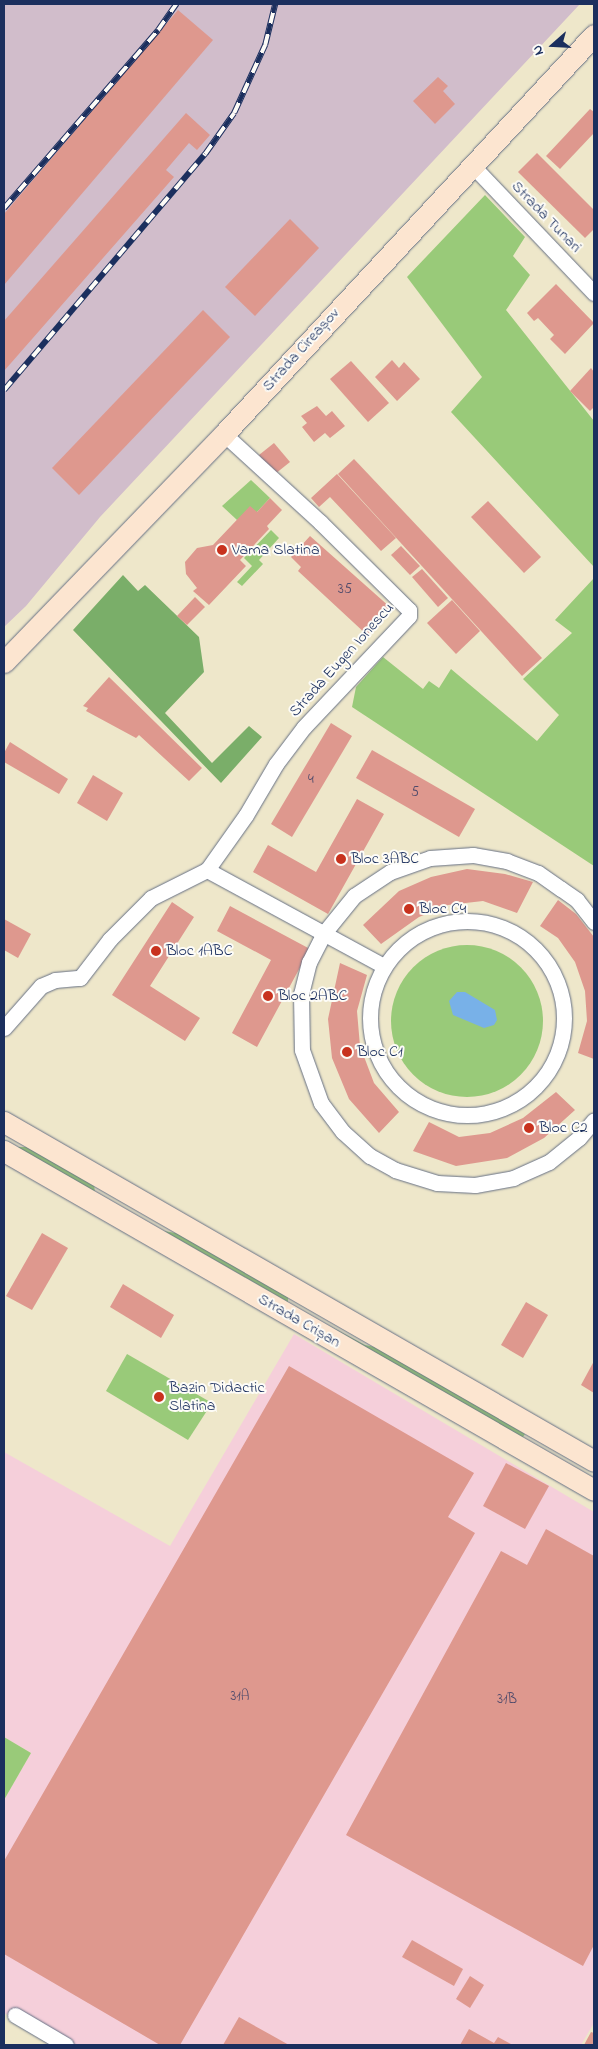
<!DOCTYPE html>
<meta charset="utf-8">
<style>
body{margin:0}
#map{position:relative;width:598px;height:2049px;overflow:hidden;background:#eee7ca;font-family:"Indie Flower",sans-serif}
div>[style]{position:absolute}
.built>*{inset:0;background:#f5cfda}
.industrial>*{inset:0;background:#d1bdcb}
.green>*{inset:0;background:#99ca79}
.round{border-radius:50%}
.forest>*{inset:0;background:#7aae69}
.water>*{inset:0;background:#78b1e8}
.building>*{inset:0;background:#de988e}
.roads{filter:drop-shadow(0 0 1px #656f84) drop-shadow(0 0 1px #656f84)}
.minor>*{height:15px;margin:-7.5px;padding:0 7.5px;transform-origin:7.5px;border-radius:7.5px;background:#fff}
.minor>.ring{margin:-7.5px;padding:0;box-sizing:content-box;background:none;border:15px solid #fff;border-radius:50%}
.secondary>*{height:21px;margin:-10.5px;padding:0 10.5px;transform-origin:10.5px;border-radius:10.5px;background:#fce5d0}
.rail>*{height:5.5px;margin-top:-2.75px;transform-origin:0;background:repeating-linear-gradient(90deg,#fdfcf7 0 11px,#1b2f5e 0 22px);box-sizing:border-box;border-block:1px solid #1b2f5e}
.dots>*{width:14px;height:14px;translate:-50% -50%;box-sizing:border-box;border:2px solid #fdfcf7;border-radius:50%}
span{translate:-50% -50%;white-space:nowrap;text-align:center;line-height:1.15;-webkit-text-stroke:4px #fdfcf7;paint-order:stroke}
.number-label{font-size:14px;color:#4c496a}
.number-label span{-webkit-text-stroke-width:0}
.street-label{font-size:16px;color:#1b2f5e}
.poi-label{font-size:16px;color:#1b2f5e}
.left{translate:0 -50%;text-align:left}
.frame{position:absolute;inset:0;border:5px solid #1b2f5e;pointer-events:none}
.north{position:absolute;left:528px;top:20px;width:50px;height:50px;-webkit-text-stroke:4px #fdfcf7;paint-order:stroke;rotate:251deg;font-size:14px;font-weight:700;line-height:20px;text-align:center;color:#1b2f5e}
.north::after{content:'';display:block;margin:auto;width:18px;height:22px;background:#1b2f5e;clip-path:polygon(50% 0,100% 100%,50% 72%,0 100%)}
</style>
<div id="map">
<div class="built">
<i style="clip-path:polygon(294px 1334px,594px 1512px,594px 2023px,581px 2045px,66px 2045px,4px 2013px,4px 1800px,31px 1753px,4px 1737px,4px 1452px,170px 1546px)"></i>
</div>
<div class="industrial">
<i style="clip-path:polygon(4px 4px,580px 4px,100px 517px,26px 606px,4px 627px)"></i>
</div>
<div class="green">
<i style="clip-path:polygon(485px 195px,525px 237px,513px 256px,530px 275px,506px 310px,594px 421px,594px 567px,451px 412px,482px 377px,407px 277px)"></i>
<i style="clip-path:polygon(251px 480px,270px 498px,257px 512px,237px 520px,222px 506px)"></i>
<i style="clip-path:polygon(271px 530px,279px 538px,259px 560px,263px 564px,242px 586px,237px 582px,252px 566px,244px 558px)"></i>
<i style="clip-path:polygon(594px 578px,594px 866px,352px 707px,356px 687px,383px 657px,423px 689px,429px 681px,439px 688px,451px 669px,537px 741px,559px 715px,523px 679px,572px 633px,555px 620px)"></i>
<i class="round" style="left:391px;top:945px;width:152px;height:152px"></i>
<i style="clip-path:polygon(4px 1140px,15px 1147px,27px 1147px,94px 1184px,95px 1193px,4px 1143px)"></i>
<i style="clip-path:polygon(164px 1231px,181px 1234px,288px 1297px,288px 1302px)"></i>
<i style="clip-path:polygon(328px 1325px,365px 1345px,380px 1348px,525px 1434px,523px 1437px,518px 1436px)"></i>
<i style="clip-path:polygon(127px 1354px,212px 1403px,188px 1440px,106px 1391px)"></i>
<i style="clip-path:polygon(4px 1737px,31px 1753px,4px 1800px)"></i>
</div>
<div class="forest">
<i style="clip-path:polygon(123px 575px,138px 591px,145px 585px,199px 637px,204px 672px,165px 713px,212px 763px,249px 726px,262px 737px,221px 783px,73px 630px)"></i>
</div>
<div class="water">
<i style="clip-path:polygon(457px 992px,465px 992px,495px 1010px,497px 1020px,494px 1025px,484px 1028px,453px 1015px,449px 1001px)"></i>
</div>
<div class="building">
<i style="clip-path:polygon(178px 10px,213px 40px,4px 285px,4px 214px)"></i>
<i style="clip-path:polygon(438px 77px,448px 86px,443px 91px,455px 104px,435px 124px,413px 101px)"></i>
<i style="clip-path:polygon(590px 109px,594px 112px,594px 133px,560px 169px,546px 156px)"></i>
<i style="clip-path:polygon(186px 113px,210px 135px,197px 150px,189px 143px,166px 170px,174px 177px,4px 371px,4px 321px)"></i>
<i style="clip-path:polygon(537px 153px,594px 210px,594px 229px,585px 238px,518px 172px)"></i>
<i style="clip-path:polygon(290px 219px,319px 248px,255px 316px,225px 287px)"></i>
<i style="clip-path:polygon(556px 284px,594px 323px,565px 354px,550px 339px,554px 335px,538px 318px,534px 321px,527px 313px)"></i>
<i style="clip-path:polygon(203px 310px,230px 337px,79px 495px,52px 468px)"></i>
<i style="clip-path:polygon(392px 360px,399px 368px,404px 362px,420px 379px,397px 401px,375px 377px)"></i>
<i style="clip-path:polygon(351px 361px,389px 403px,368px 422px,330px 379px)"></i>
<i style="clip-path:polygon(591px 368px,594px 372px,594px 407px,590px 411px,570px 391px)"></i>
<i style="clip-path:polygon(317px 406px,326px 416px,332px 411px,345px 426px,330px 438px,325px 433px,314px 442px,302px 427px,307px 423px,301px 416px)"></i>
<i style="clip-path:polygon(274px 443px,290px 462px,275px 474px,259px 455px)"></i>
<i style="clip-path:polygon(354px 459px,542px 658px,522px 676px,338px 474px)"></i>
<i style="clip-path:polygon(337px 474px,396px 538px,381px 551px,330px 497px,319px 507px,311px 498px)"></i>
<i style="clip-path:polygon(270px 498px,282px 510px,267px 526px,269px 529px,240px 560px,246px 566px,209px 605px,193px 591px,197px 588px,186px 574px,185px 562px,197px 548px,213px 545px,250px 506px,257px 512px)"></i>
<i style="clip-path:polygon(488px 501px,541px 557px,524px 573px,471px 517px)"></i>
<i style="clip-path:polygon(310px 536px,391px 608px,367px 635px,298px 571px,301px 567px,291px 557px)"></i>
<i style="clip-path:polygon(401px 546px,420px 566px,410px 575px,391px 555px)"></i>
<i style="clip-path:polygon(422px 569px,448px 598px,438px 607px,412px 577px)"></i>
<i style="clip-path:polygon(195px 597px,205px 607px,187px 625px,177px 616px)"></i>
<i style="clip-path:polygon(452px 600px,480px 631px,456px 654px,427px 623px)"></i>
<i style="clip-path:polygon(109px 677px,202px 768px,189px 781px,139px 735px,136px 738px,86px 711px,88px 708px,83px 706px)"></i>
<i style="clip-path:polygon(331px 723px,352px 736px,292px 837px,271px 824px)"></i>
<i style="clip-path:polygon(10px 742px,68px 779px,59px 794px,4px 762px,4px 753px)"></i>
<i style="clip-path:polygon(372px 750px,475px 809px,459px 837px,356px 778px)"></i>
<i style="clip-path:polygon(93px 775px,123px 793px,107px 821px,77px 803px)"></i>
<i style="clip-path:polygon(357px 799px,384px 814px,328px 914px,253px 872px,268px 845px,316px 872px)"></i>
<i style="clip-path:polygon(467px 869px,505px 874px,533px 882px,517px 913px,483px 901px,448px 905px,419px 917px,381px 944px,363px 925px,399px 891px,431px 877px)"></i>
<i style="clip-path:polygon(558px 900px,576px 914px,594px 937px,594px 1059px,578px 1053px,587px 1021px,585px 991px,575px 962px,558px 938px,540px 926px)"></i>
<i style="clip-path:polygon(172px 902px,194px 917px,150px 986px,200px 1018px,185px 1041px,112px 995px)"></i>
<i style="clip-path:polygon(230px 906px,310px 949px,257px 1047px,232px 1033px,271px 960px,217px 931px)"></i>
<i style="clip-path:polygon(4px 919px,31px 934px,18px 958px,4px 950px)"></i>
<i style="clip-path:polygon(340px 963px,367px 975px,357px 1011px,360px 1046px,374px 1083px,399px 1112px,379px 1133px,349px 1099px,332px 1058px,328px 1019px)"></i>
<i style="clip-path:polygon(556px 1092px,575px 1110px,544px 1138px,507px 1158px,456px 1166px,413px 1151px,429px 1122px,459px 1137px,490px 1133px,523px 1118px)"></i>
<i style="clip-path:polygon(42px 1233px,68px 1248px,32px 1310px,6px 1296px)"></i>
<i style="clip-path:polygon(123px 1284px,174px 1315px,161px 1338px,110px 1307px)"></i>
<i style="clip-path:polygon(526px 1302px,548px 1315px,523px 1358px,501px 1345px)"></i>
<i style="clip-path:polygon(594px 1361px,594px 1393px,581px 1385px)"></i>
<i style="clip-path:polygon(289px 1366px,474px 1473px,448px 1517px,475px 1533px,180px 2045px,160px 2045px,4px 1954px,4px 1861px)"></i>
<i style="clip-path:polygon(506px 1463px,549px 1486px,525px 1529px,483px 1506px)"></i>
<i style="clip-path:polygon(546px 1529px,594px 1556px,594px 1945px,583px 1966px,346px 1835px,501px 1551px,527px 1565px)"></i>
<i style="clip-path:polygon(412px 1940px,463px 1969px,454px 1986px,402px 1957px)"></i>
<i style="clip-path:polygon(470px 1976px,484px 1985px,470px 2008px,456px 1999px)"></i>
<i style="clip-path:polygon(239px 2017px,289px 2045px,223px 2045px)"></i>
<i style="clip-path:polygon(469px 2029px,494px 2043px,498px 2037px,511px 2044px,460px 2045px)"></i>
<i style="clip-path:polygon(591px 2032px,594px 2033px,594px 2045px,584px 2045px)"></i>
</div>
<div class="roads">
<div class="minor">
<i style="left:472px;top:165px;width:177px;rotate:46.4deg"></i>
<i style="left:207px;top:870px;width:201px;rotate:28.5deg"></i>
<i class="ring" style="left:370px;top:921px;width:179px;height:179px"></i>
<i style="left:594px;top:922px;width:28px;rotate:-128deg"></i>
<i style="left:577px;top:900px;width:19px;rotate:-145deg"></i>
<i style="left:561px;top:889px;width:28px;rotate:-145deg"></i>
<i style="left:538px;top:873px;width:33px;rotate:-159deg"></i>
<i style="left:507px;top:861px;width:35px;rotate:-170deg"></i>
<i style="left:473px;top:855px;width:43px;rotate:176deg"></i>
<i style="left:430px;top:858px;width:42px;rotate:160.7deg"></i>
<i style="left:390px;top:872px;width:43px;rotate:146.3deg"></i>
<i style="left:354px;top:896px;width:48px;rotate:129deg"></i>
<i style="left:324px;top:933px;width:33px;rotate:117deg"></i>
<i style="left:309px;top:962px;width:33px;rotate:104deg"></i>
<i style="left:301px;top:994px;width:56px;rotate:89deg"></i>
<i style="left:302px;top:1050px;width:56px;rotate:70.3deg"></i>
<i style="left:321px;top:1103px;width:36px;rotate:53deg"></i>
<i style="left:343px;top:1132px;width:36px;rotate:42deg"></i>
<i style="left:370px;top:1156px;width:29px;rotate:29deg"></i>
<i style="left:395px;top:1170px;width:44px;rotate:17.2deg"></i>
<i style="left:437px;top:1183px;width:38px;rotate:3deg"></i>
<i style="left:475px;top:1185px;width:39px;rotate:-10deg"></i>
<i style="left:513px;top:1178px;width:39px;rotate:-24deg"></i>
<i style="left:549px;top:1162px;width:38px;rotate:-39deg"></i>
<i style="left:579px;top:1138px;width:23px;rotate:-50deg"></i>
<i style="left:4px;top:1028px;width:56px;rotate:-48.6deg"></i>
<i style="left:41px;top:986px;width:15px;rotate:-23deg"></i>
<i style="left:55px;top:980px;width:25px;rotate:-5deg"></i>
<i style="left:80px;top:978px;width:49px;rotate:-52.4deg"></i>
<i style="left:110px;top:939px;width:58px;rotate:-45deg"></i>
<i style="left:151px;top:898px;width:63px;rotate:-26.6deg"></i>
<i style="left:207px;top:870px;width:67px;rotate:-54.7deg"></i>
<i style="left:246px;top:815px;width:59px;rotate:-59.5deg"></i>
<i style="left:276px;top:764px;width:46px;rotate:-52.9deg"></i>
<i style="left:304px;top:727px;width:153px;rotate:-46.6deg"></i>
<i style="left:409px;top:616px;width:6px;rotate:-90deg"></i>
<i style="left:409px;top:610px;width:125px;rotate:-135.3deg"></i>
<i style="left:320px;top:522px;width:130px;rotate:-137.5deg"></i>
<i style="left:15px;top:2015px;width:59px;rotate:30.5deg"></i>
</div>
<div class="secondary">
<i style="left:4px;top:662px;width:317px;rotate:-46deg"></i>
<i style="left:224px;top:434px;width:544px;rotate:-47.16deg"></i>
<i style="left:4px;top:1122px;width:680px;rotate:29.88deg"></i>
<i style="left:4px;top:1151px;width:680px;rotate:29.88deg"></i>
</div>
</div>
<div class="rail">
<i style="left:4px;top:208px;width:235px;rotate:-49.1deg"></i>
<i style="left:158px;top:30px;width:32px;rotate:-55deg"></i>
<i style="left:4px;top:390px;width:310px;rotate:-49.6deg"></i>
<i style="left:205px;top:154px;width:50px;rotate:-54.7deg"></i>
<i style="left:234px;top:113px;width:75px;rotate:-65.5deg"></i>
<i style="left:265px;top:45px;width:42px;rotate:-76.3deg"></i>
</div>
<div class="dots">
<i style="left:222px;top:550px;background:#c8321e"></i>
<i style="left:341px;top:859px;background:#c8321e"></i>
<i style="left:409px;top:909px;background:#c8321e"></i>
<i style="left:156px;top:951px;background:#c8321e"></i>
<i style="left:268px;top:996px;background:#c8321e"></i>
<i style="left:347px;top:1052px;background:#c8321e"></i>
<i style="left:529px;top:1128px;background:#c8321e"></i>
<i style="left:159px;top:1397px;background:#c8321e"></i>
</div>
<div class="number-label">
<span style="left:345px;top:590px">35</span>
<span style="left:311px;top:780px">4</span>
<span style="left:415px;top:793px">5</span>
<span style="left:240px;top:1697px">31A</span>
<span style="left:507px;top:1700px">31B</span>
</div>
<div class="street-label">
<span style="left:546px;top:217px;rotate:46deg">Strada Tunari</span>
<span style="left:301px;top:350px;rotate:-48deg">Strada Cireașov</span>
<span style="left:342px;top:660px;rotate:-48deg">Strada Eugen Ionescu</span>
<span style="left:299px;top:1321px;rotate:30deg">Strada Crișan</span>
</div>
<div class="poi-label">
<span class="left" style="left:232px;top:550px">Vama Slatina</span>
<span class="left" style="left:351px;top:859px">Bloc 3ABC</span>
<span class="left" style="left:419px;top:909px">Bloc C4</span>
<span class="left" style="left:166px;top:951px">Bloc 1ABC</span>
<span class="left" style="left:278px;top:996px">Bloc 2ABC</span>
<span class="left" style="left:357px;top:1052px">Bloc C1</span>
<span class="left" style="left:539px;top:1128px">Bloc C2</span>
<span class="left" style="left:169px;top:1397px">Bazin Didactic<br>Slatina</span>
</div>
<div class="frame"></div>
<div class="north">N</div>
</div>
